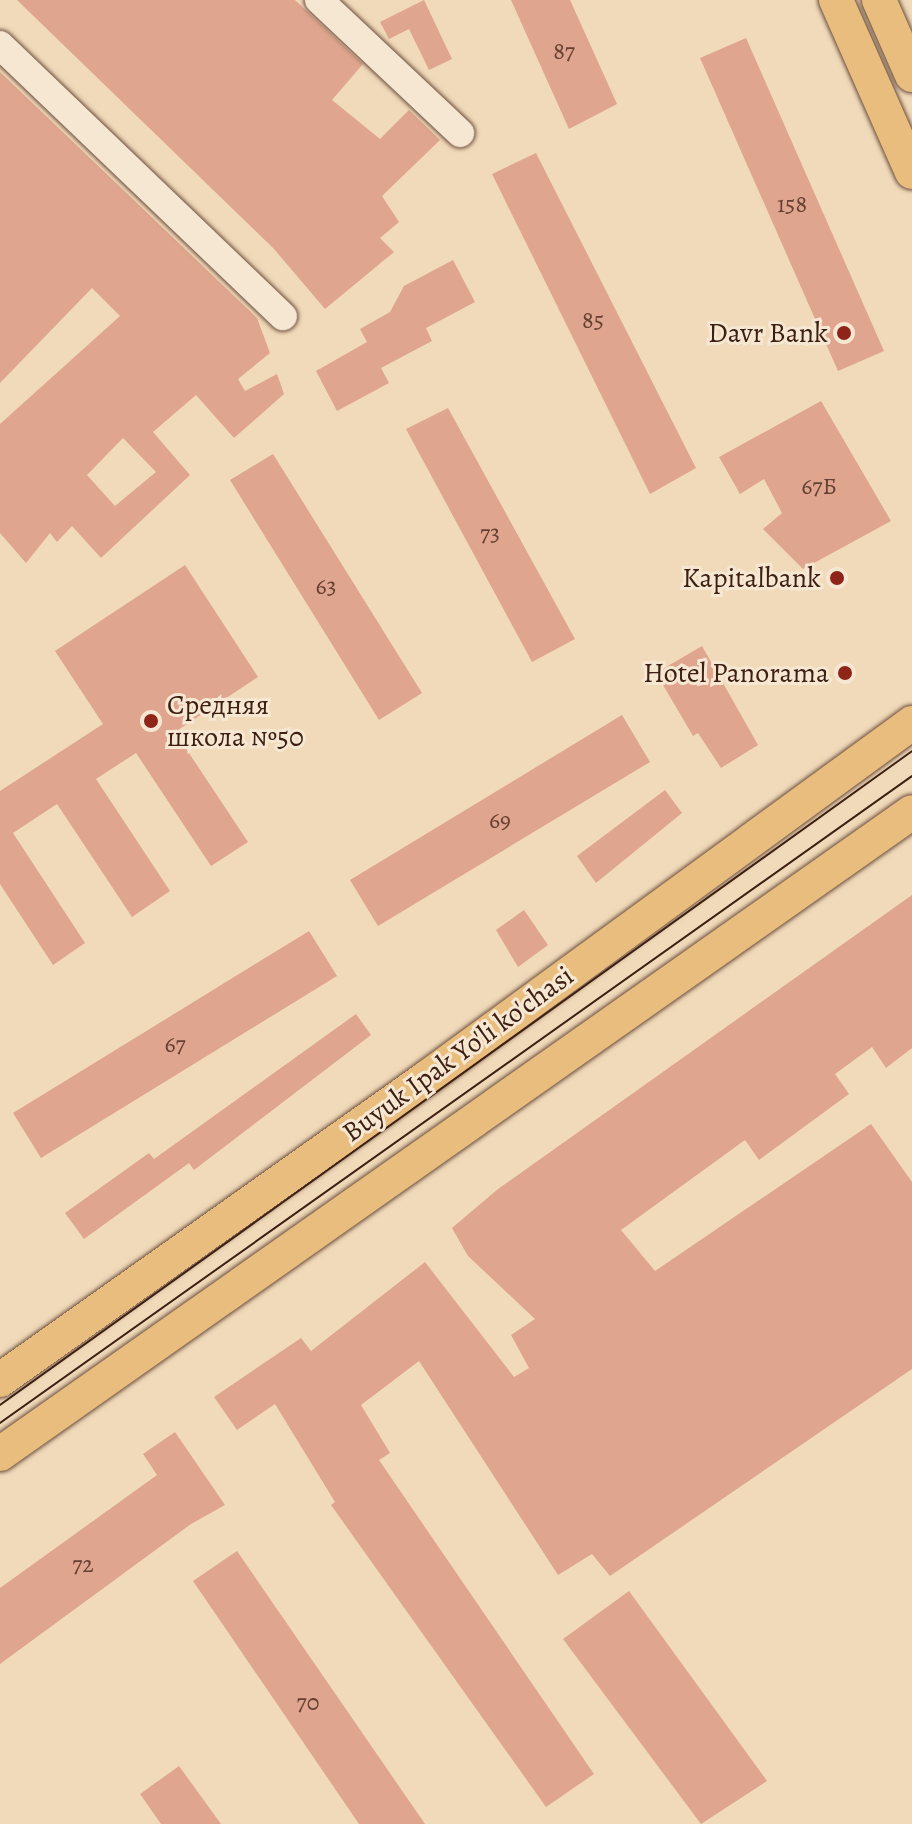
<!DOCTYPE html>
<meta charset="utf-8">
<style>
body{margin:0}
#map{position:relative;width:912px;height:1824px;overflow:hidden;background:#f1daba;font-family:Alegreya,serif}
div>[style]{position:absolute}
.building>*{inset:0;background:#dfa58e}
.roads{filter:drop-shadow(0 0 2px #6b4e3d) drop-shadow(0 0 2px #6b4e3d)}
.minor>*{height:28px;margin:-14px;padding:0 14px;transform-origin:14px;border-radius:14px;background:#f6e7d2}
.major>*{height:34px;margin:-17px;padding:0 17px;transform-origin:17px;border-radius:17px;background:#e8bd7d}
.tram>*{height:2px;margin:-1px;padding:0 1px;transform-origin:1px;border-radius:1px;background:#3e2013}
.dots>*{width:22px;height:22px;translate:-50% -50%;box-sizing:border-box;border:4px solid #f6e7d2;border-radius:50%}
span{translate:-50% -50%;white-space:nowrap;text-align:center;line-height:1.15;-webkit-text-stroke:6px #f6e7d2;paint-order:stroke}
.number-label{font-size:24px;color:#664132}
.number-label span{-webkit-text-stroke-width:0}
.poi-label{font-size:28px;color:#3e2013}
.right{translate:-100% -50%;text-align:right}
.left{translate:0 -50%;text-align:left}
.street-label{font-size:28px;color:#3e2013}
</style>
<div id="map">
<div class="building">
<i style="clip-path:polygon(17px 0,295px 0,363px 64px,332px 100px,380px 139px,409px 110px,440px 140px,382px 196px,399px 222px,380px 238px,394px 252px,325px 309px,274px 249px)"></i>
<i style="clip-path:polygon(424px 0,452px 59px,429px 70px,409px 29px,389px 39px,380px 22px)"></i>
<i style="clip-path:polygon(511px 0,570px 0,617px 104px,569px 129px)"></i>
<i style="clip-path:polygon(746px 38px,884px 351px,838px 371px,700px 58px)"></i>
<i style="clip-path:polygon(evenodd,0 72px,257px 318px,270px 353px,238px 379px,245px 391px,277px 374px,284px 394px,234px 438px,196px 395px,153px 432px,190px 475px,101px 558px,72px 526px,57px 542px,50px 533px,26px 563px,0 533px,0 424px,120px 316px,92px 288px,0 383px,0 72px,123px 438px,156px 472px,115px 506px,87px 475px,123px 438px)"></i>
<i style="clip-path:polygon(536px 153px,696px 468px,650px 494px,492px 174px)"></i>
<i style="clip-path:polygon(453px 260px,475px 302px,426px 328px,432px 341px,381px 368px,389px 383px,337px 411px,316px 371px,367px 342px,360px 329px,390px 312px,404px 286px)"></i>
<i style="clip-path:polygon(821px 401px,891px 521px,803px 569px,763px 529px,782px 513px,764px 479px,740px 494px,719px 457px)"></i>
<i style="clip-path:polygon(448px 408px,575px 639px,532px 662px,406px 429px)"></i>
<i style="clip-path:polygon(273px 454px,422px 693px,379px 720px,230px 480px)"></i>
<i style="clip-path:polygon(185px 565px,258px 677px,175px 732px,248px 842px,211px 866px,136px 753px,96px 779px,170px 891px,132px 917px,57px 804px,13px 833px,85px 943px,53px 965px,0 884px,0 791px,103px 724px,55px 651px)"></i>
<i style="clip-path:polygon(702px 646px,758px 745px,721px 768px,698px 733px,693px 736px,656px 673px)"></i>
<i style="clip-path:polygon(622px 715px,650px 762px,378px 926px,350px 880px)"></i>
<i style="clip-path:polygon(665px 790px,682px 813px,596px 883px,577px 856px)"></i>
<i style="clip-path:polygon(912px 895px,912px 1048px,886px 1068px,872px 1047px,835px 1074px,849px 1094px,759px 1160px,745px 1140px,621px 1230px,655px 1271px,871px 1124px,912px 1182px,912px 1369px,610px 1576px,592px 1554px,558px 1575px,419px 1361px,361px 1405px,390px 1453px,379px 1460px,594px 1774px,546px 1807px,331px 1505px,335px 1502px,275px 1404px,237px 1430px,214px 1397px,301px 1338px,311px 1351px,425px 1262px,514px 1377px,529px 1368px,511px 1335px,535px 1319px,468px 1256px,452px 1228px,498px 1189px)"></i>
<i style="clip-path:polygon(524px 910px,548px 945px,518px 967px,496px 930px)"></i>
<i style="clip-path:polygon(309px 931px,337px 976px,41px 1158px,13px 1113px)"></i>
<i style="clip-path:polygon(356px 1014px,371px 1035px,194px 1170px,189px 1163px,84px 1239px,65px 1213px,149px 1153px,154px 1159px)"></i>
<i style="clip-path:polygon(175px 1432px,225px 1505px,191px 1524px,0 1664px,0 1588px,157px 1475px,143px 1454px)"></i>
<i style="clip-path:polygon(237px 1551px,425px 1824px,359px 1824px,193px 1581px)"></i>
<i style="clip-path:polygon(629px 1591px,767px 1781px,701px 1824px,563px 1639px)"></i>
<i style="clip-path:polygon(179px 1766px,221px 1824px,161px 1824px,140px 1794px)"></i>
</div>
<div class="roads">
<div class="minor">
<i style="left:319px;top:0;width:194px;rotate:43.3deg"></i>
<i style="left:0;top:45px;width:392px;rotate:43.8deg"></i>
</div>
<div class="major">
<i style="left:836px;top:0;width:188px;rotate:66.2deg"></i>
<i style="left:879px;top:0;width:82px;rotate:66.3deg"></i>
<i style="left:0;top:1380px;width:521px;rotate:-35.31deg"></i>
<i style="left:425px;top:1079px;width:603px;rotate:-36.17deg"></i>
<i style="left:0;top:1454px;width:1115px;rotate:-35.14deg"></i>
</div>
</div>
<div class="tram">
<i style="left:0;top:1405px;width:1122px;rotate:-35.64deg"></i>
<i style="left:0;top:1423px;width:1118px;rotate:-35.35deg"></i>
</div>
<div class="dots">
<i style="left:844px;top:333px;background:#8f2418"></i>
<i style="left:837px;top:578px;background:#8f2418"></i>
<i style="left:845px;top:673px;background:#8f2418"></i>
<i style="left:151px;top:721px;background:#8f2418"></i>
</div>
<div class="number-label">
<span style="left:564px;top:52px">87</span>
<span style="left:792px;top:205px">158</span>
<span style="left:593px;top:321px">85</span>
<span style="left:819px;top:487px">67Б</span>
<span style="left:490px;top:534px">73</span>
<span style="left:326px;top:587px">63</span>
<span style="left:500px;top:821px">69</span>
<span style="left:175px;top:1045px">67</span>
<span style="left:83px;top:1565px">72</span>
<span style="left:308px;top:1703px">70</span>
</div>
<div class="poi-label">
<span class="right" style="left:828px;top:333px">Davr Bank</span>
<span class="right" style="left:821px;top:578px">Kapitalbank</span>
<span class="right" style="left:829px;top:673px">Hotel Panorama</span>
<span class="left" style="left:167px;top:721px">Средняя<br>школа №50</span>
</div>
<div class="street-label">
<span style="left:458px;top:1054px;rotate:-36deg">Buyuk Ipak Yo'li ko'chasi</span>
</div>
</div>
